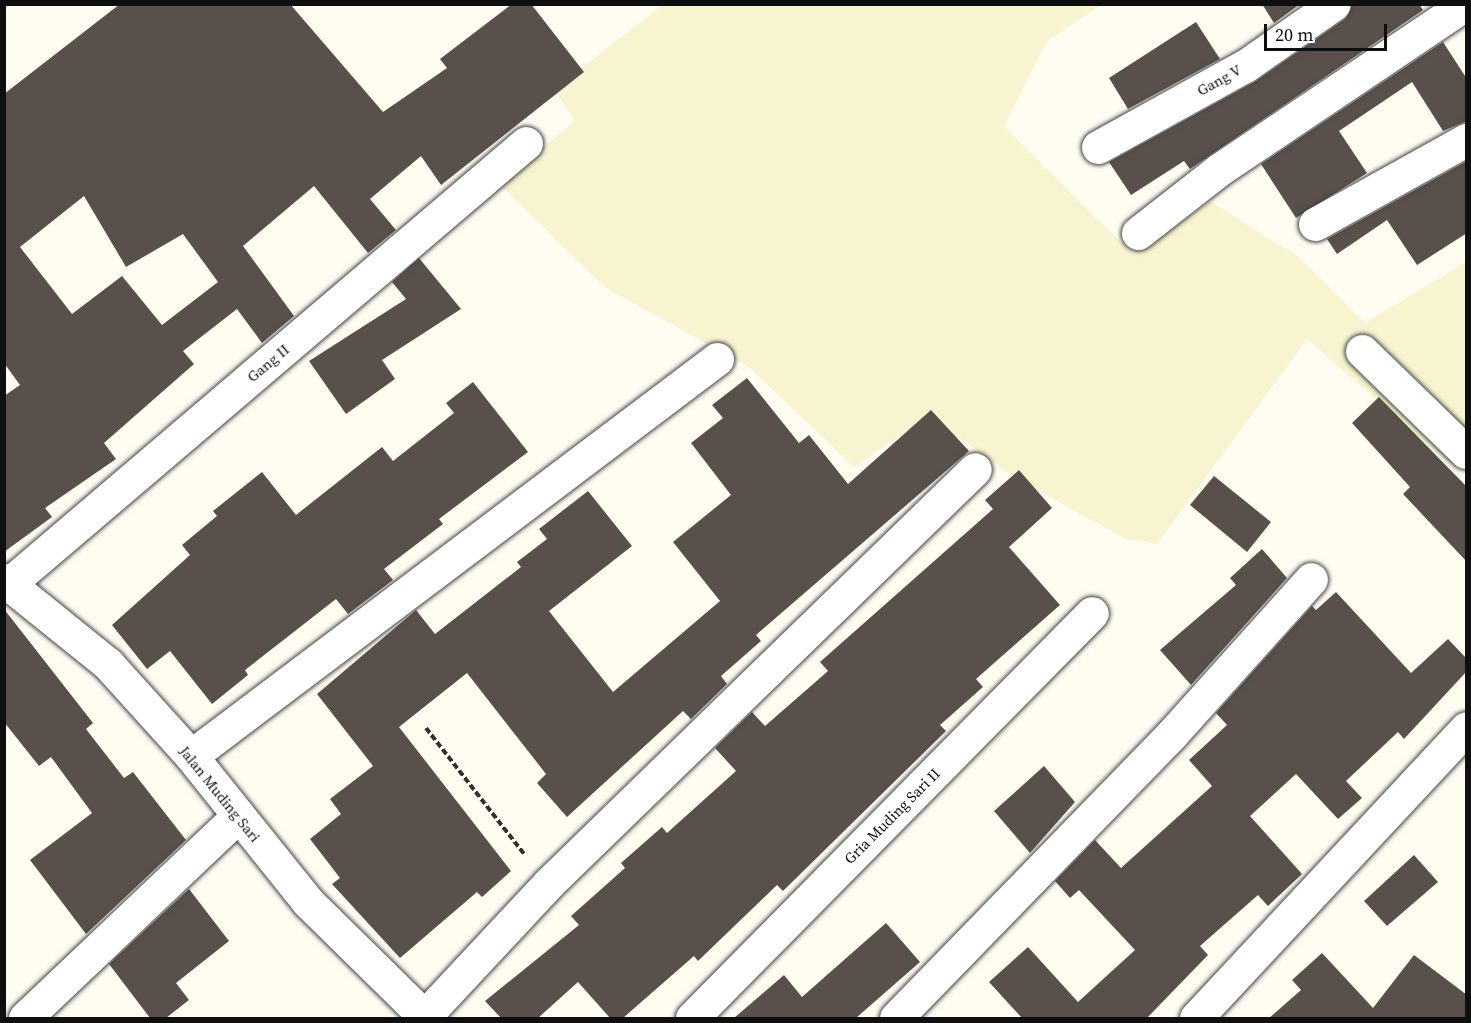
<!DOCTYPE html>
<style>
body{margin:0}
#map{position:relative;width:1471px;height:1023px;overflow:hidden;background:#fffcf2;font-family:"Source Serif 4",serif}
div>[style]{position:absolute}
.farmland>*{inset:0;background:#f8f4cf}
.building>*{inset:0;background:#59504b}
.path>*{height:4px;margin-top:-2px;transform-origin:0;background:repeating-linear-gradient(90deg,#313131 0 6px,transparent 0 9px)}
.roads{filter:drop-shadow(0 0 2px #424242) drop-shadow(0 0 2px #424242)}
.street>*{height:33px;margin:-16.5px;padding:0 16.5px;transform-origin:16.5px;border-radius:16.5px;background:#fff}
span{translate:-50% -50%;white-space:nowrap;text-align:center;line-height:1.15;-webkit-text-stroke:6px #fff;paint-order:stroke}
.street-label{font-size:15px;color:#0f0f0f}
.frame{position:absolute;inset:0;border:6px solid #0f0f0f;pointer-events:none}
.scale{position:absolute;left:1264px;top:24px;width:123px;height:27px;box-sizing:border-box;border:3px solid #0f0f0f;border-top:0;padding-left:8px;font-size:18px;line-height:21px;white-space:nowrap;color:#0f0f0f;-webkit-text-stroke:4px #fff;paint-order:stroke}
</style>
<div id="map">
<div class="farmland">
<i style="clip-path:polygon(663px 5px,1101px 5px,1047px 41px,1004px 127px,1130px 251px,1211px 202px,1299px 257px,1365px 323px,1466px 262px,1466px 456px,1451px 465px,1307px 339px,1157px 544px,1124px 538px,1015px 478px,929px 416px,854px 467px,749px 367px,606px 288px,499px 184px,575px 121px,554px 89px)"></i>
</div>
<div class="building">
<i style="clip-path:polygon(evenodd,120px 4px,290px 4px,383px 112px,447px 68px,440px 59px,512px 4px,531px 4px,584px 72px,441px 185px,421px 156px,370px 199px,396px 230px,368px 253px,314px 186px,243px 246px,294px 316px,262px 343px,237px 309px,183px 351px,194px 364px,104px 443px,116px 459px,45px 508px,52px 517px,4px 552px,4px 396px,20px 385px,4px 363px,4px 94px,120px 4px,84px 196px,126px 267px,183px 234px,218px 282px,162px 325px,122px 276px,72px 314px,20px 247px,84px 196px)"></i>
<i style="clip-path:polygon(1262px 4px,1300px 4px,1274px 23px)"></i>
<i style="clip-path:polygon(1352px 4px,1419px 4px,1423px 10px,1190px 169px,1184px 161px,1131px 195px,1109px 162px,1256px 81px,1345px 19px)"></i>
<i style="clip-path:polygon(1196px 22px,1220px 59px,1128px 109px,1109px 78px)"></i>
<i style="clip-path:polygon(1443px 42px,1467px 79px,1467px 121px,1443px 131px,1412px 82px,1339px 131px,1367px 173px,1296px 218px,1261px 164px)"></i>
<i style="clip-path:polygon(1467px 161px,1467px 233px,1417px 265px,1387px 220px,1337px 254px,1327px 239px)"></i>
<i style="clip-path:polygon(419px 258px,461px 309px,382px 360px,395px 379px,346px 414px,309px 361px,406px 299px,392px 282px)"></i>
<i style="clip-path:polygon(747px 378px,799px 443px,809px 435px,848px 484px,931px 410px,969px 451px,756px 635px,761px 641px,721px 676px,727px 684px,691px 719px,683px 711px,567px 817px,537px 783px,546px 774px,467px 673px,399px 727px,511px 871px,482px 897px,477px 892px,400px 958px,332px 884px,340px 878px,310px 839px,341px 814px,330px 799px,373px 766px,317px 694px,416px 610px,435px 634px,521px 567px,517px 562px,547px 539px,539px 529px,588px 491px,632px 546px,549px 611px,613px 692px,720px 601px,673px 542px,731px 495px,691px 443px,723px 418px,712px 405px)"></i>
<i style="clip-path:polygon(473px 382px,528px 452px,439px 519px,443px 524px,384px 569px,393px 580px,348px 614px,336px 599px,245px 670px,248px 675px,212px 704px,170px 651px,147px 669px,112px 625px,190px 555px,182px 545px,217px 516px,213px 511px,262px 472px,296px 515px,382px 447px,393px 461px,454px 413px,446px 403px)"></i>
<i style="clip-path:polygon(1379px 397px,1467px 487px,1467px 562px,1403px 494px,1410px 487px,1352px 423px)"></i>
<i style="clip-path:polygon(1019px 470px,1052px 508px,1009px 547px,1060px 605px,976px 679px,983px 687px,940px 725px,946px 731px,783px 891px,777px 885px,698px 961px,694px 956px,623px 1018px,610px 1018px,578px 982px,538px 1018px,501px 1018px,485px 1001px,579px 925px,571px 916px,625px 868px,621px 863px,662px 827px,667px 833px,736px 771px,715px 748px,752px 712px,765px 726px,828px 671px,820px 662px,993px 509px,985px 500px)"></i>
<i style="clip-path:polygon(1214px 476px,1271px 522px,1247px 552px,1190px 505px)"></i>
<i style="clip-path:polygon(1262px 549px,1287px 578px,1191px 685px,1160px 650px,1236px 585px,1230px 578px)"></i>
<i style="clip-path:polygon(1336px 592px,1411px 673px,1448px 639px,1467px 659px,1467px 671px,1404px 739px,1398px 732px,1346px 781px,1362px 798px,1338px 819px,1296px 774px,1250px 816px,1302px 874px,1268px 906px,1258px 895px,1200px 946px,1208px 955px,1147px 1018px,1022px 1018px,989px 982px,1028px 947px,1078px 1002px,1135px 950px,1079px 890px,1070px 898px,1055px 881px,1095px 840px,1121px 868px,1212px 786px,1189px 760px,1227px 725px,1216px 713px,1312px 606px,1316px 610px)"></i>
<i style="clip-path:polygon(4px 609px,93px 723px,86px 729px,124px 778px,133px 772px,186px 840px,86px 934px,30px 860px,92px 813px,51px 757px,39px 766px,4px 722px)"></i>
<i style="clip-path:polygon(1044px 766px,1075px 802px,1030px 853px,994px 811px)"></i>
<i style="clip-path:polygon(1414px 855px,1438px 882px,1387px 926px,1364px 901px)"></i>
<i style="clip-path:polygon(189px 889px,229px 941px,176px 983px,189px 1000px,166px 1018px,150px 1018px,109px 964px)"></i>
<i style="clip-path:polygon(886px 923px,920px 962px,856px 1018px,734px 1018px,784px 975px,802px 997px)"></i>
<i style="clip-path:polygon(1322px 953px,1373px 1008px,1414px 955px,1467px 995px,1467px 1018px,1269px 1018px,1301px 990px,1292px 980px)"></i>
</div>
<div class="path">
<i style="left:426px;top:728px;width:161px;rotate:52.1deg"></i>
</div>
<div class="roads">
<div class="street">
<i style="left:1098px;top:147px;width:168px;rotate:-28.9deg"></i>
<i style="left:1245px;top:66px;width:108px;rotate:-34.9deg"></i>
<i style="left:1315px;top:224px;width:173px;rotate:-29.1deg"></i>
<i style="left:1138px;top:233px;width:104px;rotate:-38deg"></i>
<i style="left:1220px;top:169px;width:296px;rotate:-33.9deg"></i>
<i style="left:1362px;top:351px;width:145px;rotate:44.2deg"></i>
<i style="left:4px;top:580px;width:134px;rotate:38.9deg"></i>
<i style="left:108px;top:664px;width:124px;rotate:47.9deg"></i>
<i style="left:191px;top:756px;width:187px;rotate:51.3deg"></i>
<i style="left:308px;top:902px;width:165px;rotate:44.5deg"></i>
<i style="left:10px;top:583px;width:678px;rotate:-40.45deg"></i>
<i style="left:191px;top:756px;width:659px;rotate:-37.04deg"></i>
<i style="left:424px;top:1017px;width:182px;rotate:-47deg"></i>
<i style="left:548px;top:884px;width:595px;rotate:-44.18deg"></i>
<i style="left:25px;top:1018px;width:294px;rotate:-43.5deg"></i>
<i style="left:692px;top:1018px;width:569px;rotate:-45.36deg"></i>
<i style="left:896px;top:1018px;width:396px;rotate:-45.8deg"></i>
<i style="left:1172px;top:734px;width:208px;rotate:-48.1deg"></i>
<i style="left:1196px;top:1018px;width:396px;rotate:-47deg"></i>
</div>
</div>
<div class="street-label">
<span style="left:1219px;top:80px;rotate:-29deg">Gang V</span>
<span style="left:268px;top:363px;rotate:-40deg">Gang II</span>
<span style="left:220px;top:794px;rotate:51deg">Jalan Muding Sari</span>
<span style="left:892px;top:816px;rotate:-45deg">Gria Muding Sari II</span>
</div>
<div class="frame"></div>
<div class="scale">20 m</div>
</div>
